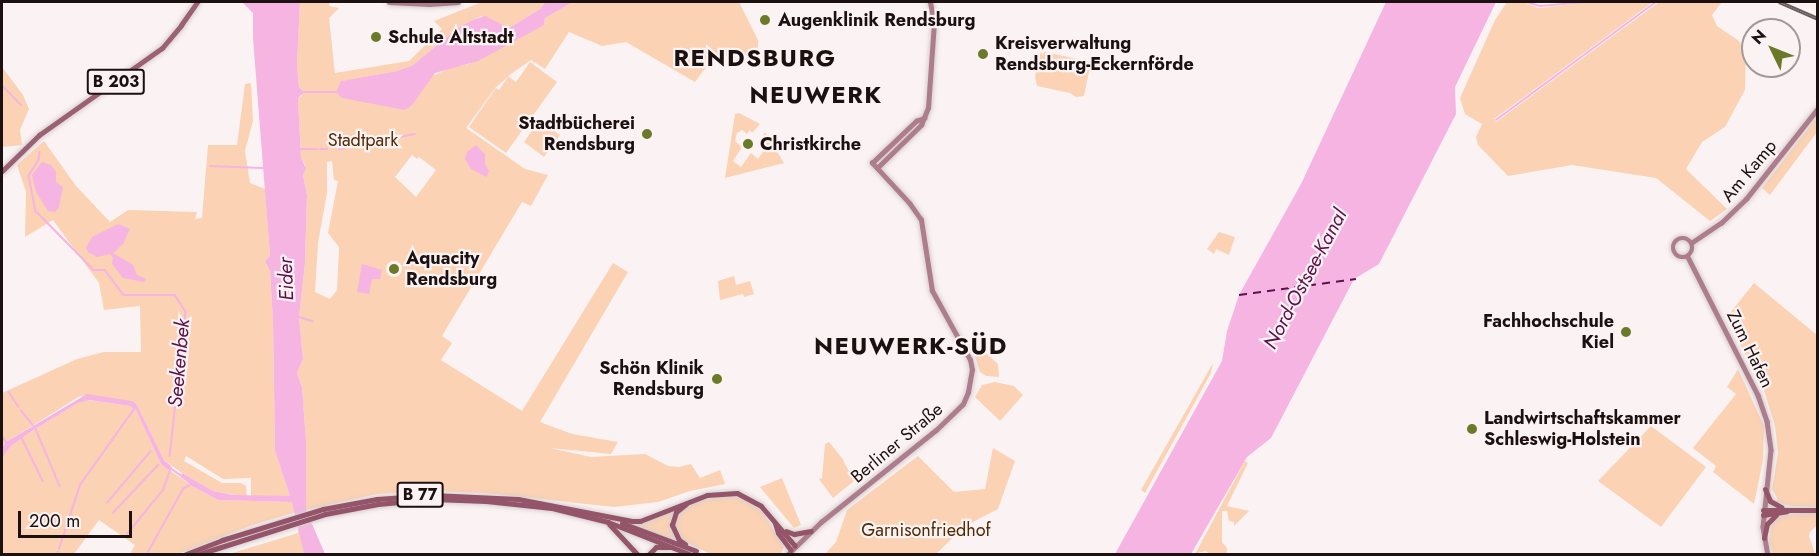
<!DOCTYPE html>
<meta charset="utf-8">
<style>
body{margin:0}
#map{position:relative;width:1819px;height:556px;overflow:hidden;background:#fbf3f3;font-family:Jost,sans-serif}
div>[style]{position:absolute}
.green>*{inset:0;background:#fbd2b3}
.water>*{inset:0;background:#f5b4e2}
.stream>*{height:1.5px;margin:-0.75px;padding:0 0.75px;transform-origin:0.75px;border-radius:0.75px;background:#f5b4e2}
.ferry>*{height:1.5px;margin-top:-0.75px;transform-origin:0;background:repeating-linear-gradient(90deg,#5c114c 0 8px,transparent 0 14px)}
.roads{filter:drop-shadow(0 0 2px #d7cfcf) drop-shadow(0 0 2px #d7cfcf)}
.secondary>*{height:4.5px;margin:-2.25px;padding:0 2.25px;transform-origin:2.25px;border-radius:2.25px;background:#ae7d8d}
.secondary>.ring{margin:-2.25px;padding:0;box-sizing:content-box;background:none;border:4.5px solid #ae7d8d;border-radius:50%}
.primary>*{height:5px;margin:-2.5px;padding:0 2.5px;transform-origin:2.5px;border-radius:2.5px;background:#9c6075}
.trunk>*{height:5px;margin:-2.5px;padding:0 2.5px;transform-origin:2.5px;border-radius:2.5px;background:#94546a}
.rail>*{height:4px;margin-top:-2px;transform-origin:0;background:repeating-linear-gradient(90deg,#fbf3f3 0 4.5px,#665c5c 0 9px);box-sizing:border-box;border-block:2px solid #665c5c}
.dots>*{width:16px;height:16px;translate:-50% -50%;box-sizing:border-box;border:3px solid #fbf3f3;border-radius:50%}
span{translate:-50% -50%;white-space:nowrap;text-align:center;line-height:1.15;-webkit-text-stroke:4.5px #fbf3f3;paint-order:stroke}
.shield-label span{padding:2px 4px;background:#fbf3f3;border:2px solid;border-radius:4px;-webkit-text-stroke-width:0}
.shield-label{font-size:16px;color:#1c1010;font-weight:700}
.poi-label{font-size:18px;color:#1c1010;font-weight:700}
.left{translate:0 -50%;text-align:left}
.right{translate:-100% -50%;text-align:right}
.park-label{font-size:18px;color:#502903}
.street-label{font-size:18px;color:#1c1010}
.water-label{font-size:20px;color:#5c114c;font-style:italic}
.district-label{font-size:24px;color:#1c1010;font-weight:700;letter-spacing:1.5px}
.frame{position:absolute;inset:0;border:3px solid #1c1010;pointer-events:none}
.north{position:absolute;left:1741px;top:18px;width:60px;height:60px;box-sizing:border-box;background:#fbf3f3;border:2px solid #a29898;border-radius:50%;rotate:313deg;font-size:16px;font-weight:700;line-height:24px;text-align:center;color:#1c1010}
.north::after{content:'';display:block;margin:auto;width:21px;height:27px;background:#6a7a28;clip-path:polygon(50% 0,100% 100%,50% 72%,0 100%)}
.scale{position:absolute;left:18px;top:511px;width:114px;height:27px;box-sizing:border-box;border:3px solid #1c1010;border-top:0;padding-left:8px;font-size:18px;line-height:21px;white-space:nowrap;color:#1c1010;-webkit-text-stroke:4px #fbf3f3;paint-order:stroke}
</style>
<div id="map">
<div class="green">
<i style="clip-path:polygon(evenodd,300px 2px,330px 2px,329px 6px,339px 8px,329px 18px,335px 73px,409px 61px,442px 29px,434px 21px,482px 2px,545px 2px,540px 9px,509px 28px,481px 16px,459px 27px,413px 65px,397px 71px,342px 81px,430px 77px,453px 67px,469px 64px,544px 25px,545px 18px,573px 2px,739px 2px,758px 40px,758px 47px,743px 56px,723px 56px,703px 71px,695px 82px,626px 42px,602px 46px,569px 32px,545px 69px,531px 60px,508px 76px,516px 82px,530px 62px,557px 82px,506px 153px,469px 127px,496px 88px,499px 90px,508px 77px,496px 87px,466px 128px,525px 169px,548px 175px,531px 206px,522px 202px,442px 336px,452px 343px,441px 360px,522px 411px,613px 263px,628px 272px,540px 422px,572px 434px,618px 442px,611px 454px,550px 448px,591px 457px,645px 454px,668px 466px,679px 467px,691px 464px,700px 478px,720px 470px,725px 484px,690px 491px,658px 502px,614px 507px,485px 493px,433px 491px,377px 494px,306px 510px,306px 441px,302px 387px,297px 373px,303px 359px,299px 317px,305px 263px,307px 195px,303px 175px,305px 165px,301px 157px,298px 98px,302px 96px,302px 90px,299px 87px,297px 64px,300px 2px,412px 155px,417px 159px,419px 157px,436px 170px,416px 197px,395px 177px,412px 155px,300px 2px,332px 161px,334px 180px,338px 181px,328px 233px,339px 247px,337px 290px,330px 299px,315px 292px,318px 243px,327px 193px,327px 162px,332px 161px)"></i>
<i style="clip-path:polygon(1507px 2px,1523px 2px,1539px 8px,1592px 2px,1653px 2px,1494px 119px,1496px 122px,1659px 2px,1722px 2px,1712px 15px,1717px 26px,1739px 41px,1746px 52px,1745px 90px,1725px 127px,1702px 142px,1686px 169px,1727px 209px,1710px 221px,1656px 178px,1572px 165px,1508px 176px,1478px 145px,1476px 137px,1482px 124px,1465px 114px,1460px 98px,1495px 20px)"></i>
<i style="clip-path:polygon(1041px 51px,1091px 62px,1084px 96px,1076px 97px,1070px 93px,1037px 86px,1035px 76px)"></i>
<i style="clip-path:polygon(2px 67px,23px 95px,29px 109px,20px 130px,22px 145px,2px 147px)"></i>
<i style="clip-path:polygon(251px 83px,253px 121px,245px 151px,250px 183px,265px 189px,270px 256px,265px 261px,270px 271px,273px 322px,275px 451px,290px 496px,251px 497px,251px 478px,223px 479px,186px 456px,184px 461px,222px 483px,241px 483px,246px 486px,247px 497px,213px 491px,182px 473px,164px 460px,137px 405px,80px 396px,6px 442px,2px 448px,2px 393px,77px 359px,104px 352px,141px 352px,140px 306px,104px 310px,99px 283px,53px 220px,25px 237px,26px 192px,17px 165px,44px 141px,76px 186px,110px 222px,128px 210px,197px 212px,195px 219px,202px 218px,208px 145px,237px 145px,245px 84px)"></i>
<i style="clip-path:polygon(739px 113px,760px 124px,752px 133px,750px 130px,747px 134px,742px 130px,737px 133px,735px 141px,742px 147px,733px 161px,741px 167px,751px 153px,758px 159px,764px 150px,759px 145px,765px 132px,784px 163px,725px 178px,735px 114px)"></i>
<i style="clip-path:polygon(1817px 117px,1817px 132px,1770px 195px,1762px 188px)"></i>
<i style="clip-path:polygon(539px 121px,560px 135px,544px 157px,524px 142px)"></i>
<i style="clip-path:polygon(1219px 232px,1235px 237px,1229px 255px,1216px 249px,1214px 254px,1207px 249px)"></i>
<i style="clip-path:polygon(734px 276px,736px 285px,750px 281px,754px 294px,744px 297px,743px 294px,720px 300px,718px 281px)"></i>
<i style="clip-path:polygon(1754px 283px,1817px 335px,1817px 507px,1791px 506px,1773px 501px,1778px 500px,1772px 489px,1778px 453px,1775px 426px,1764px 390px,1726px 318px)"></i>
<i style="clip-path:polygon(977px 345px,998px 364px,999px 377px,986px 376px,980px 372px,973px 350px)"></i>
<i style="clip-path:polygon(1213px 363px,1211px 373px,1145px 493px,1141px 490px)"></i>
<i style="clip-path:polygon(1738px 369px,1764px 426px,1763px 460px,1754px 504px,1713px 472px,1716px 466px,1693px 448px,1736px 394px,1727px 387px)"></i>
<i style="clip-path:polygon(995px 382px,1014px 386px,1023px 395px,1000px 421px,975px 397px,982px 385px)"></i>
<i style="clip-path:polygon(88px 400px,130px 406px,136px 410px,161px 464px,192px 486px,218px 500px,292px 502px,296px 512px,250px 526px,178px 554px,130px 554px,135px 545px,99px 520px,74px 554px,3px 554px,2px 458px,11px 446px,32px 431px,78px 403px)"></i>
<i style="clip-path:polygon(1651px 426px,1706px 467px,1661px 527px,1598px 481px)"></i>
<i style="clip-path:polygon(829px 442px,842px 458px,854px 481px,833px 498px,819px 479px,822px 478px,825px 444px)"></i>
<i style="clip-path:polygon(993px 448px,1015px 461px,998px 509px,965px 526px,936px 554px,825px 554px,836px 542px,847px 510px,918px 456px,954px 492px,985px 489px)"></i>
<i style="clip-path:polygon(1245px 461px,1248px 463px,1227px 506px,1249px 511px,1234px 526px,1234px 522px,1229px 521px,1227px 511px,1222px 511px,1222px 542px,1227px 548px,1227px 554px,1211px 554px,1205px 551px,1195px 554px)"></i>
<i style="clip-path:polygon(782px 478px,801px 525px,794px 528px,760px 487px)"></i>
<i style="clip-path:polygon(729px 495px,738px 496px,762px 511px,784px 547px,781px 554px,710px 554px,682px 540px,675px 532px,674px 522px,680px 510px,696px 502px)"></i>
<i style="clip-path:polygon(679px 505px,670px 528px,680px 543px,631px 524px)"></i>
<i style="clip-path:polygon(1805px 513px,1817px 513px,1817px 525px,1810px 532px,1809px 536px,1815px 554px,1773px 554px,1769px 541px,1772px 522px,1778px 516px)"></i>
<i style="clip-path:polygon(299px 525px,304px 554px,229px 554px,298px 533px)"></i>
</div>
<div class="water">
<i style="clip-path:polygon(242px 2px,300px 2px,297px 64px,299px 87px,304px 92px,298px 98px,301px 157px,306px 169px,303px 175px,307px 195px,305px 263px,299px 317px,303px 359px,297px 373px,302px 387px,306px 441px,306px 510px,325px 554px,304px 554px,292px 502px,218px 500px,192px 486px,181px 477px,182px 473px,213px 491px,234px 495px,290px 496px,275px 451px,273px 322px,270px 271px,265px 261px,270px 256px,253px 38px,253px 13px)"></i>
<i style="clip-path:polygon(545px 2px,573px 2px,545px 18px,544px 25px,478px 61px,435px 73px,412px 105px,405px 110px,342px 98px,336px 92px,341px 81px,397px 71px,413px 65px,459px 27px,475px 19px,485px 16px,509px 28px,540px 9px)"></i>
<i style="clip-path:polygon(1386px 2px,1496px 2px,1455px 87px,1456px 114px,1379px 264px,1354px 279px,1271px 438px,1247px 457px,1191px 554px,1115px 554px,1222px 361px,1227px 331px,1239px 295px,1301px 184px)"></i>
<i style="clip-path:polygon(476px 145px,485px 154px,485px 164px,489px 171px,486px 177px,471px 169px,465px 159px,467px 152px)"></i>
<i style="clip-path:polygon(42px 162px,51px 165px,56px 172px,56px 182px,63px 187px,59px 207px,55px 212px,48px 211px,36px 192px,32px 175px)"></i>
<i style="clip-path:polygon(118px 224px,130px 229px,123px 244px,113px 253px,133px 265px,137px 275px,146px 279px,144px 282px,123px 278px,112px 264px,113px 258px,110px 254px,97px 257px,88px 252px,86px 248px,92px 237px)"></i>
<i style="clip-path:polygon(362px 264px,382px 270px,380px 279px,372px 279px,369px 294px,357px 292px)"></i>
<i style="clip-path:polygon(87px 394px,132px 401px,137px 405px,164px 460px,171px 466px,170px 471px,161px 464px,136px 410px,130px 406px,89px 400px,78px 403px,32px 431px,11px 446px,2px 458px,2px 448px,6px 442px)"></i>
</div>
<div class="stream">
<i style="left:1527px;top:2px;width:14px;rotate:17deg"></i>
<i style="left:1540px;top:6px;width:46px;rotate:-5deg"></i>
<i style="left:2px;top:85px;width:28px;rotate:46deg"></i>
<i style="left:304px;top:92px;width:32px"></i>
<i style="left:1496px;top:120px;width:199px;rotate:-36.4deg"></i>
<i style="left:301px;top:149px;width:16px"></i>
<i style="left:320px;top:149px;width:7px"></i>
<i style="left:339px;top:149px;width:77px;rotate:-11.2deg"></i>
<i style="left:40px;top:152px;width:8px;rotate:97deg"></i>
<i style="left:39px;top:160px;width:19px;rotate:122deg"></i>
<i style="left:29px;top:176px;width:36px;rotate:79deg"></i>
<i style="left:36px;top:211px;width:83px;rotate:45.5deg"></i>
<i style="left:94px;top:270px;width:11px"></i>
<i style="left:105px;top:270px;width:31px;rotate:53deg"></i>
<i style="left:124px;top:295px;width:51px"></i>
<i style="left:175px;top:295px;width:20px;rotate:57deg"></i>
<i style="left:186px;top:312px;width:145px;rotate:96.3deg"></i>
<i style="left:210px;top:166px;width:53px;rotate:2.2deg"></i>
<i style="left:299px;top:317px;width:14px;rotate:17deg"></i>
<i style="left:9px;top:392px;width:17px;rotate:57deg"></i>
<i style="left:21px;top:410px;width:19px;rotate:51deg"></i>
<i style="left:36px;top:429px;width:62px;rotate:67.2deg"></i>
<i style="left:2px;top:435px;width:8px;rotate:60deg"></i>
<i style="left:21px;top:436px;width:50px;rotate:63.9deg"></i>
<i style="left:169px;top:467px;width:16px;rotate:35deg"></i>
<i style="left:107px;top:503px;width:67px;rotate:-49.9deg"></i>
<i style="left:113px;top:513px;width:66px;rotate:-46.8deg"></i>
<i style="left:127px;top:534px;width:57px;rotate:-50.7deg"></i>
<i style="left:163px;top:490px;width:23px;rotate:-70deg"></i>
<i style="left:59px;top:549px;width:67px;rotate:-71.8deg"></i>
<i style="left:80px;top:485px;width:95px;rotate:-54.5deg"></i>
<i style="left:148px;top:552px;width:72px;rotate:-60.9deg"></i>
<i style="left:183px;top:489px;width:8px;rotate:-30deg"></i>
<i style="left:57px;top:554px;width:2px;rotate:-63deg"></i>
</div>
<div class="ferry">
<i style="left:1239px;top:295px;width:118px;rotate:-7.8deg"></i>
</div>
<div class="roads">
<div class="secondary">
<i style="left:389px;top:2px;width:40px;rotate:2.9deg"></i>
<i style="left:429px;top:4px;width:29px;rotate:-4deg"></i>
<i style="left:877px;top:168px;width:62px;rotate:-44.3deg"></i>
<i style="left:921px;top:125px;width:18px;rotate:-68deg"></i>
<i style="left:928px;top:108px;width:85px;rotate:-86deg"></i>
<i style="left:934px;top:23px;width:21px;rotate:-101deg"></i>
<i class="ring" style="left:1673px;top:238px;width:15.5px;height:15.5px"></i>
<i style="left:1691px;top:243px;width:36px;rotate:-34deg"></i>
<i style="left:1721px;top:223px;width:35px;rotate:-44deg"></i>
<i style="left:1746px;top:199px;width:116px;rotate:-51.6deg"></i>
<i style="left:1688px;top:257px;width:155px;rotate:63.1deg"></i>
<i style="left:1758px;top:395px;width:28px;rotate:71deg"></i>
<i style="left:1767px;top:421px;width:29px;rotate:82deg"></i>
<i style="left:1771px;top:450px;width:77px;rotate:95.9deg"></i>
<i style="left:1763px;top:527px;width:27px;rotate:80deg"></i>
<i style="left:788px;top:554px;width:46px;rotate:-44.1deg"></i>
<i style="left:821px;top:522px;width:147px;rotate:-38.7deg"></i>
<i style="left:936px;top:430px;width:37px;rotate:-44deg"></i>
<i style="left:963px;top:404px;width:13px;rotate:-67deg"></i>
<i style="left:968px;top:392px;width:22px;rotate:-80deg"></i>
<i style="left:972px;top:370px;width:10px;rotate:-101deg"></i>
<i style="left:970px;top:360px;width:79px;rotate:-118.8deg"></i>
<i style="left:932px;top:291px;width:72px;rotate:-98.8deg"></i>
<i style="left:921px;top:220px;width:19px;rotate:-125deg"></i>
<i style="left:910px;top:204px;width:56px;rotate:-132.8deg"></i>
<i style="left:872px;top:163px;width:61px;rotate:-43.7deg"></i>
<i style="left:916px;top:121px;width:9px;rotate:-21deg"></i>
</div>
<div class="primary">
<i style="left:2px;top:171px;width:52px;rotate:-44.2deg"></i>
<i style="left:39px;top:135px;width:151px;rotate:-35.3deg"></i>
<i style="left:162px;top:48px;width:30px;rotate:-50deg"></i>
<i style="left:181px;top:25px;width:28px;rotate:-55deg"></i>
</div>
<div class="trunk">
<i style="left:1765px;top:489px;width:13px;rotate:67deg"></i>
<i style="left:1770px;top:501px;width:13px;rotate:29deg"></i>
<i style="left:1763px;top:510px;width:55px"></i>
<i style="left:1763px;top:515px;width:24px;rotate:-9deg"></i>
<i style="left:622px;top:523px;width:79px;rotate:20.7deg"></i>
<i style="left:775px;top:523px;width:10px;rotate:73deg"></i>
<i style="left:778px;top:533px;width:21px;rotate:53deg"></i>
<i style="left:609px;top:524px;width:41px;rotate:47deg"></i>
<i style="left:786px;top:531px;width:9px;rotate:21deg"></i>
<i style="left:794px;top:534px;width:17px;rotate:-10deg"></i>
<i style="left:1764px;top:538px;width:14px;rotate:-78deg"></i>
<i style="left:1767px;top:524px;width:13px;rotate:-45deg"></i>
<i style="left:685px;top:544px;width:7px;rotate:-146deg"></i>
<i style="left:679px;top:540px;width:17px;rotate:-115deg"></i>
<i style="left:672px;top:525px;width:14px;rotate:-73deg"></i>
<i style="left:676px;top:512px;width:13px;rotate:-39deg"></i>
<i style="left:186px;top:554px;width:39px;rotate:-21deg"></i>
<i style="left:222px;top:540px;width:106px;rotate:-17.1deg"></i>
<i style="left:323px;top:509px;width:55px;rotate:-10.5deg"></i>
<i style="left:377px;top:499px;width:55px;rotate:-4.2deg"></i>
<i style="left:432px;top:495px;width:86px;rotate:2.7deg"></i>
<i style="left:518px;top:499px;width:116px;rotate:10.9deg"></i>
<i style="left:632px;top:521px;width:8px"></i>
<i style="left:640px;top:521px;width:72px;rotate:-21.2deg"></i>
<i style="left:707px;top:495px;width:30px;rotate:-4deg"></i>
<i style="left:737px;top:493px;width:27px;rotate:28deg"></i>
<i style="left:761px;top:506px;width:52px;rotate:49.6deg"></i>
<i style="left:199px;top:554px;width:132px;rotate:-17.6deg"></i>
<i style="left:325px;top:514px;width:54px;rotate:-10.7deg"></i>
<i style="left:378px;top:504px;width:55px;rotate:-5.2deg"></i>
<i style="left:433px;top:499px;width:53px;rotate:2.2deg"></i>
<i style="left:486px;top:501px;width:66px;rotate:6.1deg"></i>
<i style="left:552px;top:508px;width:58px;rotate:14deg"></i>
<i style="left:608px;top:522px;width:87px;rotate:21.6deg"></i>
<i style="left:649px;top:554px;width:10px;rotate:-45deg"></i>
<i style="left:656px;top:547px;width:15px"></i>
</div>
</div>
<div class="rail">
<i style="left:1779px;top:2px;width:43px;rotate:23.6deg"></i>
</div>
<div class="dots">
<i style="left:765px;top:20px;background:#6a7a28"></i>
<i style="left:376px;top:37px;background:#6a7a28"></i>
<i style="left:983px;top:54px;background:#6a7a28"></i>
<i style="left:647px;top:134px;background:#6a7a28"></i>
<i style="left:748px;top:144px;background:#6a7a28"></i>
<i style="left:394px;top:269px;background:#6a7a28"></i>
<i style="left:1626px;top:332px;background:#6a7a28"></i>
<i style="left:717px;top:379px;background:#6a7a28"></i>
<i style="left:1472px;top:429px;background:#6a7a28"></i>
</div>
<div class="shield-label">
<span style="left:116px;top:82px">B 203</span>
<span style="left:420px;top:495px">B 77</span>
</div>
<div class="poi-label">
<span class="left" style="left:778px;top:20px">Augenklinik Rendsburg</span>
<span class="left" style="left:388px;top:37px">Schule Altstadt</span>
<span class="left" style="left:995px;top:54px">Kreisverwaltung<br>Rendsburg-Eckernförde</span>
<span class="right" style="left:635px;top:134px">Stadtbücherei<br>Rendsburg</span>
<span class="left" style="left:760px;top:144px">Christkirche</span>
<span class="left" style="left:406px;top:269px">Aquacity<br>Rendsburg</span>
<span class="right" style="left:1614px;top:332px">Fachhochschule<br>Kiel</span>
<span class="right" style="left:704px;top:379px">Schön Klinik<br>Rendsburg</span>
<span class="left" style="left:1484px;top:429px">Landwirtschaftskammer<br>Schleswig-Holstein</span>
</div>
<div class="park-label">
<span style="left:363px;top:140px">Stadtpark</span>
<span style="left:926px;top:530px">Garnisonfriedhof</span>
</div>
<div class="street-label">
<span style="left:1749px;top:171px;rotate:-50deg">Am Kamp</span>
<span style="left:1750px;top:349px;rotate:64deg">Zum Hafen</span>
<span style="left:897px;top:443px;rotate:-40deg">Berliner Straße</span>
</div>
<div class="water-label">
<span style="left:286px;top:279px;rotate:-92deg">Eider</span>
<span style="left:1305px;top:279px;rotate:-62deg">Nord-Ostsee-Kanal</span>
<span style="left:179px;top:363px;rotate:-85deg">Seekenbek</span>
</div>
<div class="district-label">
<span style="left:755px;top:58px">RENDSBURG</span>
<span style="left:816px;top:95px">NEUWERK</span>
<span style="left:911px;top:346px">NEUWERK-SÜD</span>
</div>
<div class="frame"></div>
<div class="north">N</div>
<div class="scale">200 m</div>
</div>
